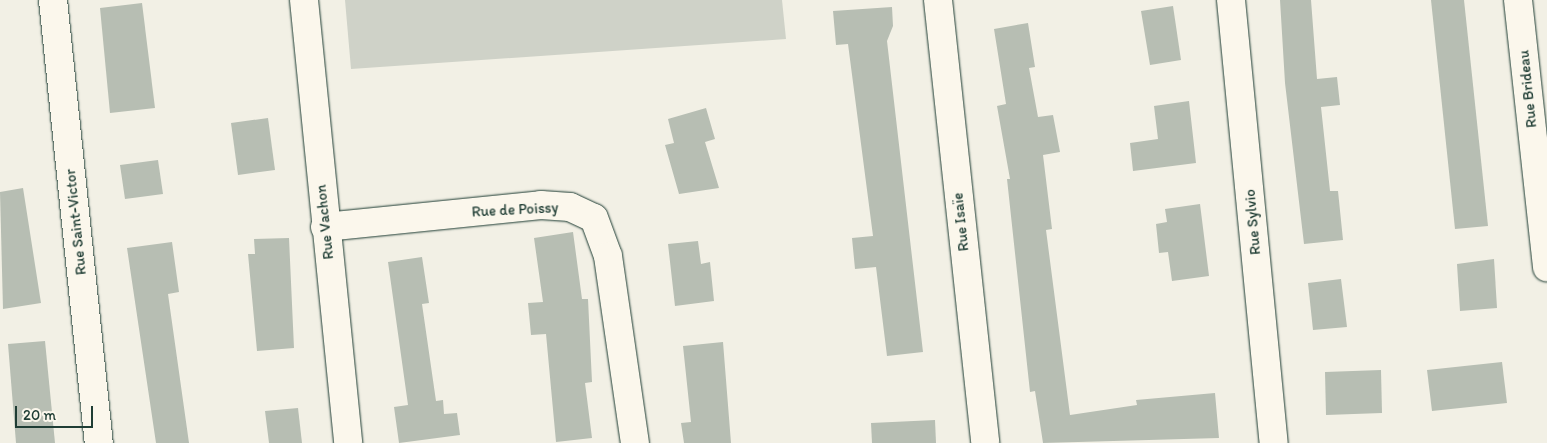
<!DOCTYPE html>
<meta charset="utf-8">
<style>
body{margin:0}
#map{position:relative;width:1547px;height:443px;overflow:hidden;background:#f2f0e5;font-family:Itim,sans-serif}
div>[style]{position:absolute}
.green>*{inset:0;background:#cfd2c8}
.building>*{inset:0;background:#b7beb3}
.roads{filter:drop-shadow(0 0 1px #1f3d34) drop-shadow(0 0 1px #1f3d34)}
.street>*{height:28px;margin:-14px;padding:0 14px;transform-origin:14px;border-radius:14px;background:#fbf7ec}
span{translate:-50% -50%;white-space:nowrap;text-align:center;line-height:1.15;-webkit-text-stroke:4px #fbf7ec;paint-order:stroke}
.street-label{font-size:15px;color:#1f3d34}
.scale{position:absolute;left:15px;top:406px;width:78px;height:22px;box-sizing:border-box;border:2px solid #1f3d34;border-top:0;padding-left:6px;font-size:15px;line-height:18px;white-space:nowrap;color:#1f3d34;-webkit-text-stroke:4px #fbf7ec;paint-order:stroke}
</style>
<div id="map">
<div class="green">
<i style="clip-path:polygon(345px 0,782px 0,786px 39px,351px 69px)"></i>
</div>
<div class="building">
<i style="clip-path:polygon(1280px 0,1311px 0,1317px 79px,1337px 77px,1340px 105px,1321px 107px,1330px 191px,1338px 191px,1343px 240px,1304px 244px,1285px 83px)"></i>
<i style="clip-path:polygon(1431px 0,1464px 0,1488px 226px,1455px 229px)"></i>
<i style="clip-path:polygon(142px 3px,155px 108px,110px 113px,100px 8px)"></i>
<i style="clip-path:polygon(1173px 6px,1181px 60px,1150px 65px,1141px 11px)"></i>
<i style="clip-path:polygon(892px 7px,893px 26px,887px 41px,923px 352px,887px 356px,876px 267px,855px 269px,852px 238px,873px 236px,848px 44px,836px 45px,833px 11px)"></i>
<i style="clip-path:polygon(1028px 23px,1035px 67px,1029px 68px,1038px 117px,1053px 115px,1060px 152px,1043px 155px,1052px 229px,1046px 230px,1070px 415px,1137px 405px,1136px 400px,1215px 393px,1219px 438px,1043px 443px,1035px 391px,1030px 392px,1007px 179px,1010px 179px,997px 106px,1006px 104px,994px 29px)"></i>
<i style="clip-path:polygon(1189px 101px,1196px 163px,1133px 171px,1130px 143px,1158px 139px,1154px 106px)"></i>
<i style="clip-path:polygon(706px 108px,715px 139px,705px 142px,719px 188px,679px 194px,665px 145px,674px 143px,668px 119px)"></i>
<i style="clip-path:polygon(268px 118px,275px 170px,238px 175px,231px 123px)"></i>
<i style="clip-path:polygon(158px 160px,163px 194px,125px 199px,120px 165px)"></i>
<i style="clip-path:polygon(23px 188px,41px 303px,3px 309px,0 192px)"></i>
<i style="clip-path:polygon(1200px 204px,1209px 276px,1172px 281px,1168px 252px,1159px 253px,1156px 224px,1167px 222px,1165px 209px)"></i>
<i style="clip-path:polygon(573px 232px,582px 299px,588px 299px,592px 382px,585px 383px,592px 438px,556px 442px,546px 334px,531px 335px,528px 303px,543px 302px,534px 238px)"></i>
<i style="clip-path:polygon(289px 238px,294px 348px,257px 351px,248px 254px,255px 254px,254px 239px)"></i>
<i style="clip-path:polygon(698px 241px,701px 264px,710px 262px,714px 301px,675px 306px,668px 244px)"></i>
<i style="clip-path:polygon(172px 242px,179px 292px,168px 294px,189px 443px,156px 443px,127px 248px)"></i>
<i style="clip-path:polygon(422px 257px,429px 303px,422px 304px,436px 401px,443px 400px,444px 414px,457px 413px,460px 435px,399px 443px,394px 407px,408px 405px,388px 262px)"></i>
<i style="clip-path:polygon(1494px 259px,1497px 308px,1460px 311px,1457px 264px)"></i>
<i style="clip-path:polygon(1341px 279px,1347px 327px,1313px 330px,1308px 283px)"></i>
<i style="clip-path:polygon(45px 341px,55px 443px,16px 443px,8px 344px)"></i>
<i style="clip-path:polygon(723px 342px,731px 443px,684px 443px,681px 423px,691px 422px,683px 346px)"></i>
<i style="clip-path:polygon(1502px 362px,1507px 403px,1432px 411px,1427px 370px)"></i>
<i style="clip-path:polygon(1381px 370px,1382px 413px,1326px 415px,1325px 372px)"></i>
<i style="clip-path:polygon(298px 408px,302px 443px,269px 443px,265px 411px)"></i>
<i style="clip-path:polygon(935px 420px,936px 443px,872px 443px,871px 423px)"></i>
</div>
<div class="roads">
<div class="street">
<i style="left:53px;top:0;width:445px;rotate:84.1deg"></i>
<i style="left:304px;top:0;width:445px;rotate:84.3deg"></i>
<i style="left:938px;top:0;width:445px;rotate:83.9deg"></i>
<i style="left:1231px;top:0;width:445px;rotate:84.5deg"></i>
<i style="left:1518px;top:0;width:269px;rotate:83.8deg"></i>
<i style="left:325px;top:227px;width:217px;rotate:-5.8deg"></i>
<i style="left:541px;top:205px;width:29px;rotate:4deg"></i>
<i style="left:570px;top:207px;width:26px;rotate:25deg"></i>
<i style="left:594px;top:218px;width:40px;rotate:69.8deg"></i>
<i style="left:608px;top:256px;width:189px;rotate:81.8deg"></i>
</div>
</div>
<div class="street-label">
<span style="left:1528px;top:89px;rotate:-96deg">Rue Brideau</span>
<span style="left:515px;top:210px;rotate:-3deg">Rue de Poissy</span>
<span style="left:76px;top:222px;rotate:-96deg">Rue Saint-Victor</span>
<span style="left:325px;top:222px;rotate:-96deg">Rue Vachon</span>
<span style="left:961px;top:222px;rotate:-96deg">Rue Isaïe</span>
<span style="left:1253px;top:222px;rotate:-95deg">Rue Sylvio</span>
</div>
<div class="scale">20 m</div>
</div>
